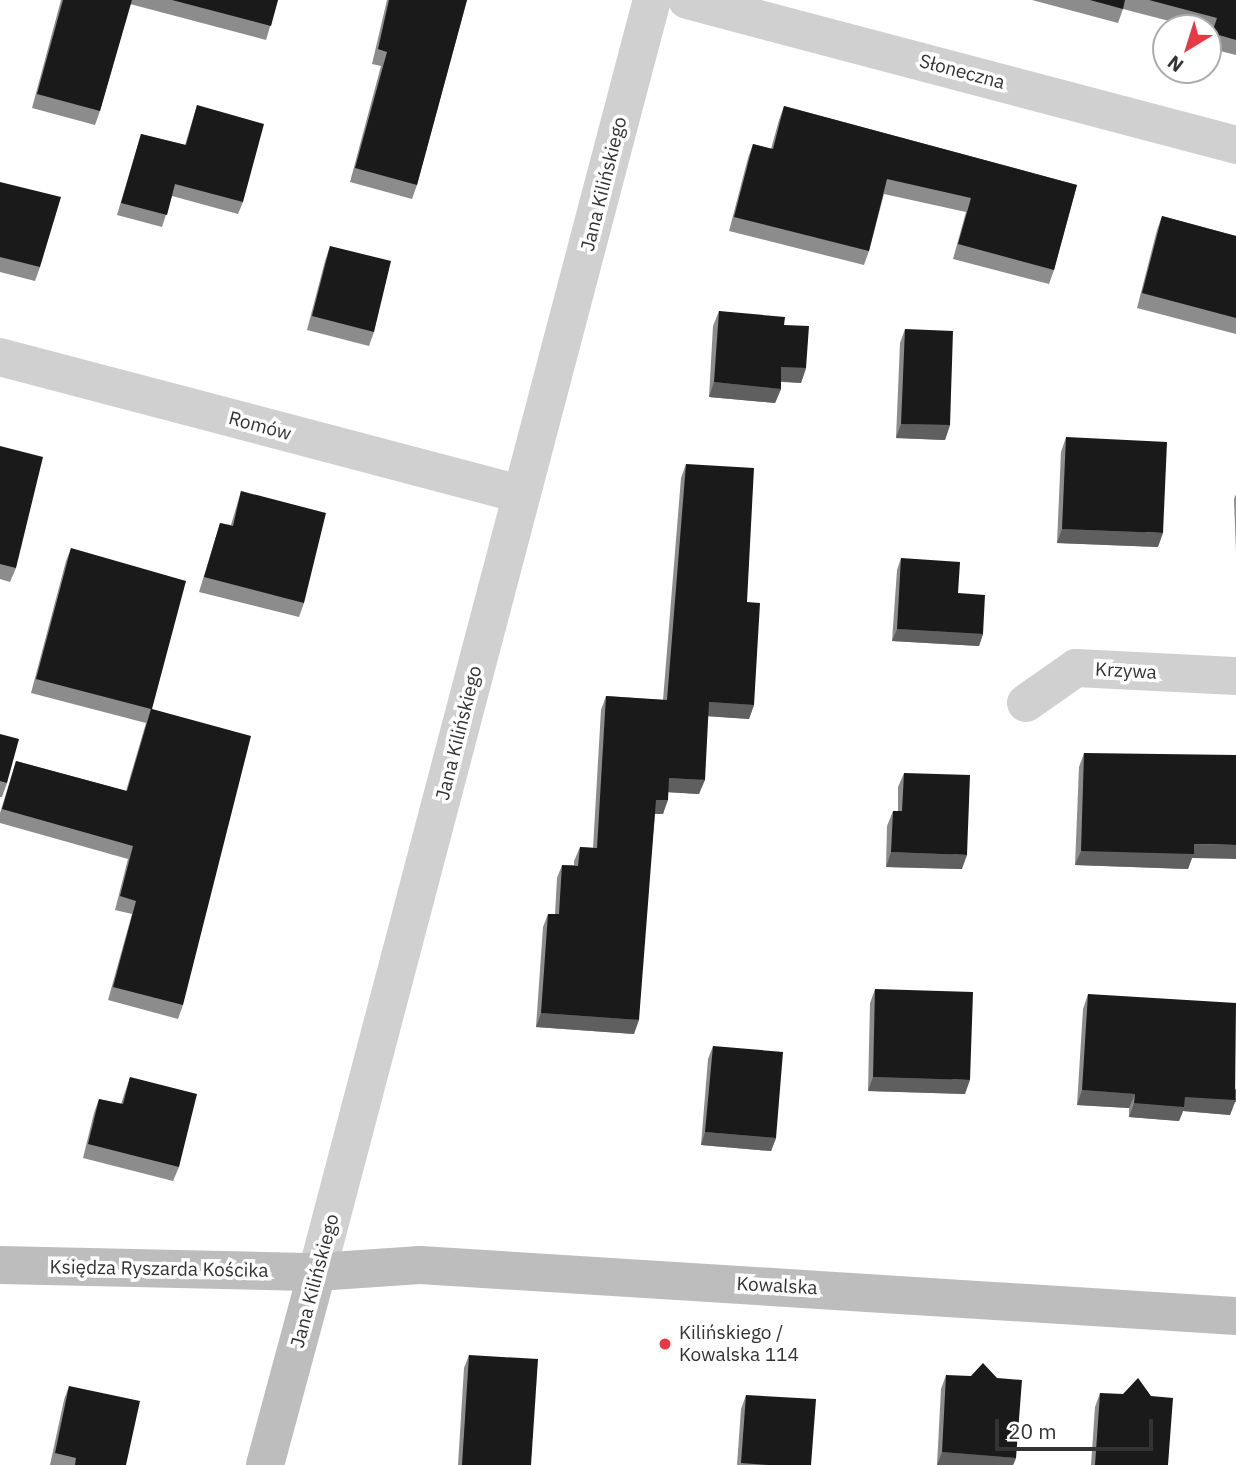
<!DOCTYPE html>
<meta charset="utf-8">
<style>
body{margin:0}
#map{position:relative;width:1236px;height:1465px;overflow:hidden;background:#fff;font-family:"IBM Plex Sans",sans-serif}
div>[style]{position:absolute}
.street>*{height:38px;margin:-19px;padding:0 19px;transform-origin:19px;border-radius:19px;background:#d0d0d0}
.secondary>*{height:38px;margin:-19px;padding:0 19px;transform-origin:19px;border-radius:19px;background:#bdbdbd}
.wall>*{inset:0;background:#8c8c8c}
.shaded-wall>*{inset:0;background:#5f5f5f}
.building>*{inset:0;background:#1a1a1a}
.dots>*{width:19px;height:19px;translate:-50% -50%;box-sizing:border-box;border:4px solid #fff;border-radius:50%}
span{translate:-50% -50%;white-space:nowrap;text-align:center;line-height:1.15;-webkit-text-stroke:7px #fff;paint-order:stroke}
.street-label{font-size:19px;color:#333}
.poi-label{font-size:19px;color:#333}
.left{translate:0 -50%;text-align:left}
.north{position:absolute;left:1152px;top:14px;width:70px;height:70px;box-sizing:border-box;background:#fff;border:2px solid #adadad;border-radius:50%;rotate:218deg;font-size:19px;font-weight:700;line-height:28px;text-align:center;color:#333}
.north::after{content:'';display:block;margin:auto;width:24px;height:32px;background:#e63946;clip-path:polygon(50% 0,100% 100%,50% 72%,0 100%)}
.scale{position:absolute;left:995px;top:1419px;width:158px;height:32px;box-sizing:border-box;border:4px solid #333;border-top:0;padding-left:9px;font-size:21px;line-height:24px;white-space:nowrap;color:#333;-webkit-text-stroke:5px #fff;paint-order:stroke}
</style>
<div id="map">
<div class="street">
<i style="left:687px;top:0;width:568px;rotate:14.79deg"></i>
<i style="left:0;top:357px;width:538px;rotate:14.76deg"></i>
<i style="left:1026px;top:703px;width:61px;rotate:-35deg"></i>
<i style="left:1076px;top:668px;width:160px;rotate:2.9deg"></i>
<i style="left:317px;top:1272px;width:1315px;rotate:-75.25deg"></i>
</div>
<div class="secondary">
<i style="left:0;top:1265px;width:317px;rotate:1.3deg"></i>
<i style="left:317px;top:1272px;width:103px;rotate:-3.9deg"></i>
<i style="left:420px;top:1265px;width:818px;rotate:3.58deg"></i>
<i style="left:265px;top:1465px;width:200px;rotate:-74.9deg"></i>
</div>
<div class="wall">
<i style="clip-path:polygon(61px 0,278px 0,266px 40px,130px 4px,100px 111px,95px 125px,32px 108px)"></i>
<i style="clip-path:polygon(387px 0,467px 0,417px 185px,412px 199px,350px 182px,381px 66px,372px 64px)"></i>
<i style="clip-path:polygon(1032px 0,1236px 0,1236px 55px,1208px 48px,1212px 32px,1208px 31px,1208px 28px,1196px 28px,1123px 9px,1118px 23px)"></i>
<i style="clip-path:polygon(197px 105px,243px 202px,238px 214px,172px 196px,162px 227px,117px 215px,141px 134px,185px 145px)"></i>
<i style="clip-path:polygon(784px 106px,1077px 185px,1054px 270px,1049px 284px,953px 259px,966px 212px,884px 194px,869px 251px,864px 265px,729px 231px,748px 158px,753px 144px,771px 149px,779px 120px)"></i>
<i style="clip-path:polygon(0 182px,40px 267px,35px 281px,0 272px)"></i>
<i style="clip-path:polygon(1162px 216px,1236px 236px,1236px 334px,1137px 308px,1157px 230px)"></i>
<i style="clip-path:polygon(330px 246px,374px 332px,369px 346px,307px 330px,325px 261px)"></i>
<i style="clip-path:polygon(719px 311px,784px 325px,806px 368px,801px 383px,781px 382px,781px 389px,775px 403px,709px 397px,713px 326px)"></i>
<i style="clip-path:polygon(905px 329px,950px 425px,945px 440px,896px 438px,900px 343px)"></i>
<i style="clip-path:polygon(1066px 437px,1158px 547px,1057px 543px,1061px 452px)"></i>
<i style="clip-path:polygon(0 446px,16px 568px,10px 582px,0 579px)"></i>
<i style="clip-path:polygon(686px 464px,747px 602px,754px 705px,749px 719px,708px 716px,699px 794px,668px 792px,663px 814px,655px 814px,634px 1034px,536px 1027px,543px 927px,548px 914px,555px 914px,557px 878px,562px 865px,574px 865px,574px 861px,580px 847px,593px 848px,601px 710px,606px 696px,663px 700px,681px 478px)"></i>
<i style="clip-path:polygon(241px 491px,304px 603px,299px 617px,199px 592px,220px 523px,231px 525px)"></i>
<i style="clip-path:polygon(1236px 494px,1236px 552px,1234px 499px)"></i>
<i style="clip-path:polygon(71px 548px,152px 709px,183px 1005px,178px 1019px,108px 1000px,132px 914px,115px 910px,128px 859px,0 823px,0 813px,16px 761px,126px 791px,146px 723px,31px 693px,66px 561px)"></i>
<i style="clip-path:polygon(901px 558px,958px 593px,983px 634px,979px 646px,892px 641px,897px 570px)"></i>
<i style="clip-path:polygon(0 734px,7px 783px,2px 797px,0 797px)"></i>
<i style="clip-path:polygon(1084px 753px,1192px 858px,1188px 869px,1075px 865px,1079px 767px)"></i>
<i style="clip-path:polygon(904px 773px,962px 869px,886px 867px,887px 826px,893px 811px,898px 811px,898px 787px)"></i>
<i style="clip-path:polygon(875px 989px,965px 1094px,868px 1091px,870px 1003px)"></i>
<i style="clip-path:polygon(1088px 994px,1235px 1102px,1230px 1115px,1183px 1111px,1179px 1121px,1129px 1117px,1129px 1108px,1077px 1105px,1083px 1009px)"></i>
<i style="clip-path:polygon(713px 1046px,776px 1138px,771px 1151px,701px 1145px,708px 1059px)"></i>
<i style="clip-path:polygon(130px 1077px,179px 1167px,173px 1181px,83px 1158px,94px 1113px,99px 1099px,121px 1104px)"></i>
<i style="clip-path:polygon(469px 1355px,531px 1465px,458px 1465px,464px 1368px)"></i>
<i style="clip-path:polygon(946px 1375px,1016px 1458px,1013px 1465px,937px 1465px,941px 1389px)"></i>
<i style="clip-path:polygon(69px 1386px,126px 1465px,50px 1465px,64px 1400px)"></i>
<i style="clip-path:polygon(1100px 1393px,1168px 1465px,1091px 1465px,1095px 1407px)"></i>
<i style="clip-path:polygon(746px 1395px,811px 1465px,737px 1465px,741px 1409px)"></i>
</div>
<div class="shaded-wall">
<i style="clip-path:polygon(781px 367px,806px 368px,801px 383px,776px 381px)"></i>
<i style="clip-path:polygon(714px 382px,781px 389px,775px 403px,709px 397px)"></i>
<i style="clip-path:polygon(901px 424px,950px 425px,945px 440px,896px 438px)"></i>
<i style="clip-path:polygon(1062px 529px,1163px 533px,1158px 547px,1057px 543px)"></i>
<i style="clip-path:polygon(897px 629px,983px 634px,979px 646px,892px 641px)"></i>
<i style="clip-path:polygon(709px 702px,754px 705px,749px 719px,704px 716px)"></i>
<i style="clip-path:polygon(669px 778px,705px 780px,699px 794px,664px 792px)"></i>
<i style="clip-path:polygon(656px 800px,668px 800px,663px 814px,651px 814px)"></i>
<i style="clip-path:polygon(1194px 844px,1236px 845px,1236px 859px,1192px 858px,1188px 869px,1075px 865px,1081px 851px)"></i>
<i style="clip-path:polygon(891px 852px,967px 855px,962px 869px,886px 867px)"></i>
<i style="clip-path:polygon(541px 1013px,639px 1020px,634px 1034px,536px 1027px)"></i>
<i style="clip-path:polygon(873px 1077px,970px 1080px,965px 1094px,868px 1091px)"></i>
<i style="clip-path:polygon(1236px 1089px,1236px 1102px,1235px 1102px,1230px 1115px,1183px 1111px,1179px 1121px,1129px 1117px,1134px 1103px)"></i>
<i style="clip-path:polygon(1082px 1090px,1135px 1094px,1129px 1108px,1077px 1105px)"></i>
<i style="clip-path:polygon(705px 1132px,776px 1138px,771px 1151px,701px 1145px)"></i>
<i style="clip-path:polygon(942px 1452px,1016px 1458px,1013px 1465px,937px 1465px)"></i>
</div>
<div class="building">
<i style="clip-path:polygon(63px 0,132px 0,100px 111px,37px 94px)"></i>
<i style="clip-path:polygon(172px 0,278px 0,271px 26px)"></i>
<i style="clip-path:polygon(389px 0,467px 0,417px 185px,355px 168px,387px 52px,378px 49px)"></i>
<i style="clip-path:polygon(1090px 0,1125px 0,1123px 9px)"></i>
<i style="clip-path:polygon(1149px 0,1236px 0,1236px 40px,1212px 33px,1217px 18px)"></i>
<i style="clip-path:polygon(197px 105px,264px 124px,243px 202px,175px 184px,167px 215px,121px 203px,141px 134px,186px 145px)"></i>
<i style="clip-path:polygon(784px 106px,1077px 185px,1054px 270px,958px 244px,971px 198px,887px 179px,869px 251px,734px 217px,753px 144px,773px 149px)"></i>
<i style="clip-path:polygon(0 182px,61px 197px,40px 267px,0 257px)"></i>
<i style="clip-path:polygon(1162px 216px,1236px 236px,1236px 318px,1142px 293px)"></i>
<i style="clip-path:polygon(330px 246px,391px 261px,374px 332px,312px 316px)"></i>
<i style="clip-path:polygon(719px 311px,785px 317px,784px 325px,809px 326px,806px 368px,781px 367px,781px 389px,714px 382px)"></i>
<i style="clip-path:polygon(905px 329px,953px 331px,950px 425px,901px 424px)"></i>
<i style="clip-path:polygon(1066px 437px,1167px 442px,1163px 533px,1062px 529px)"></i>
<i style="clip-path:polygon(0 446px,43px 457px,16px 568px,0 564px)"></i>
<i style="clip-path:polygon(686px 464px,754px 468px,747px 602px,760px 603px,754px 705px,709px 702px,705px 780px,669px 778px,668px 800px,656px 800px,639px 1020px,541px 1013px,548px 914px,559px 914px,562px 865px,578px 866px,580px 847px,597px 848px,606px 696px,667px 700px)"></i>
<i style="clip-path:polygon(241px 491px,326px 513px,304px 603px,204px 577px,220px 523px,233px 526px)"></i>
<i style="clip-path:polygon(71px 548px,186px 581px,152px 709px,251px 736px,183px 1005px,113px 987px,136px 901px,120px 896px,133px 846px,2px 809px,16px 761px,127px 791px,151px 709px,36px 679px)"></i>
<i style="clip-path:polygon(901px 558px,960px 562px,958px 593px,985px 595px,983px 634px,897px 629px)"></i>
<i style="clip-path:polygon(0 734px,19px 739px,7px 783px,0 781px)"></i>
<i style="clip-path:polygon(1084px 753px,1236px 755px,1236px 845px,1194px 844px,1194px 854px,1081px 851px)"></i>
<i style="clip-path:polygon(904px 773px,970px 775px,967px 855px,891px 852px,893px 811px,902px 811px)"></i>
<i style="clip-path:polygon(875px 989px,973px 992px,970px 1080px,873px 1077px)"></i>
<i style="clip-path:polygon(1088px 994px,1236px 1003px,1235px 1100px,1185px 1097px,1184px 1107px,1134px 1103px,1135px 1094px,1082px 1090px)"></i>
<i style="clip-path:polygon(713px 1046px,783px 1052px,776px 1138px,705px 1132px)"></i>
<i style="clip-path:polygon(130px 1077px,197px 1094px,179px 1167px,88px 1144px,99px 1099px,123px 1104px)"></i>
<i style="clip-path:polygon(469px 1355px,538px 1359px,531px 1465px,462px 1465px)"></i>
<i style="clip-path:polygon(983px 1363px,997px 1378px,1022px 1380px,1016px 1458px,942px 1452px,946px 1375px,971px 1376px)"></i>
<i style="clip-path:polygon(1138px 1378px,1151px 1396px,1173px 1398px,1168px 1465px,1095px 1465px,1100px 1393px,1123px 1394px)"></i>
<i style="clip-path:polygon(69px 1386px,140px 1401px,126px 1465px,75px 1465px,76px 1458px,55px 1453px)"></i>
<i style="clip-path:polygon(746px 1395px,816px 1399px,811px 1465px,768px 1465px,741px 1463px)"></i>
</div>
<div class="dots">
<i style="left:665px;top:1344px;background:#e63946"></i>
</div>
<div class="street-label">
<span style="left:962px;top:72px;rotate:15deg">Słoneczna</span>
<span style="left:604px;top:184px;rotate:-76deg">Jana Kilińskiego</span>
<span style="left:260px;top:426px;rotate:15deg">Romów</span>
<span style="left:1126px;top:671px;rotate:3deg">Krzywa</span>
<span style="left:459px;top:733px;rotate:-76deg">Jana Kilińskiego</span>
<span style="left:159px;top:1269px;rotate:1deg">Księdza Ryszarda Kościka</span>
<span style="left:315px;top:1281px;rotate:-75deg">Jana Kilińskiego</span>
<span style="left:777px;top:1286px;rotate:3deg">Kowalska</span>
</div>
<div class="poi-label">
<span class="left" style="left:679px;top:1344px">Kilińskiego /<br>Kowalska 114</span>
</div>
<div class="north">N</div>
<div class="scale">20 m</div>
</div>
